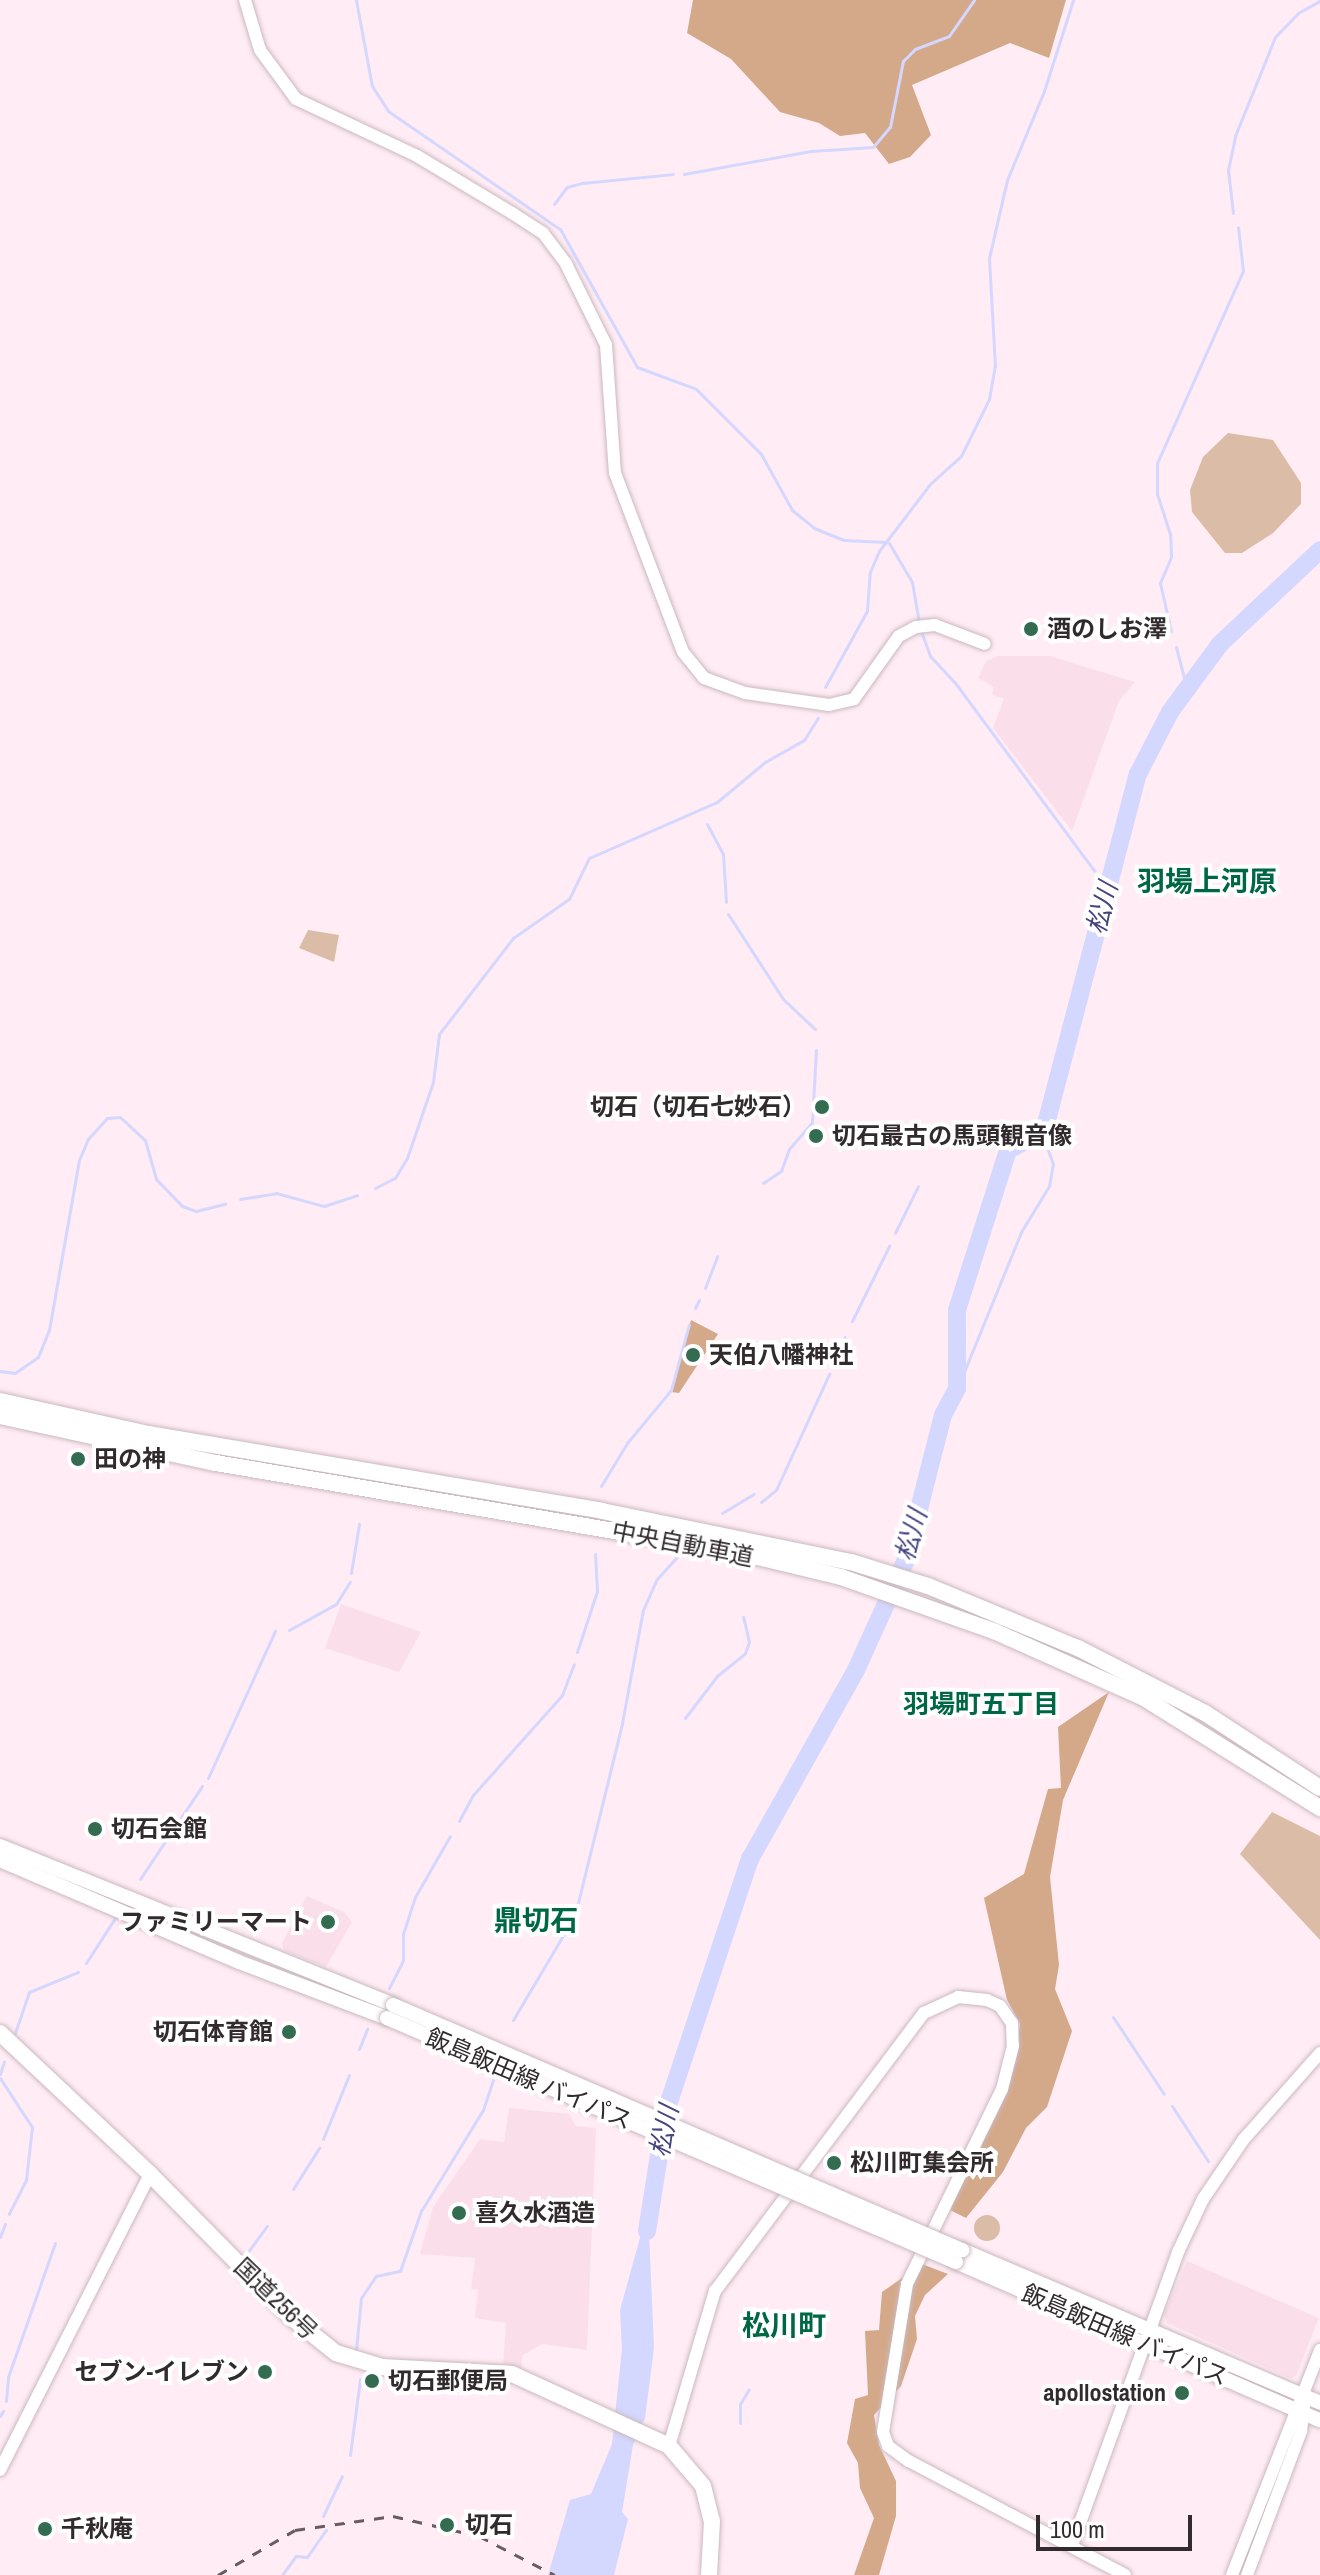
<!DOCTYPE html>
<meta charset="utf-8">
<style>
body{margin:0}
#map{position:relative;width:1320px;height:2575px;overflow:hidden;background:#ffecf4;font-family:"Archivo Narrow","Noto Sans JP",sans-serif}
div>[style]{position:absolute}
.built>*{inset:0;background:#fadfea}
.green>*{inset:0;background:#dbbda7}
.round{border-radius:50%}
.forest>*{inset:0;background:#d4a989}
.water>*{inset:0;background:#d4d7fe}
.stream>*{height:3px;margin:-1.5px;padding:0 1.5px;transform-origin:1.5px;border-radius:1.5px;background:#d4d7fe}
.river>*{height:18px;margin:-9px;padding:0 9px;transform-origin:9px;border-radius:9px;background:#d4d7fe}
.roads{filter:drop-shadow(0 0 2px #cbb9c0) drop-shadow(0 0 2px #cbb9c0)}
.secondary>*{height:12px;margin:-6px;padding:0 6px;transform-origin:6px;border-radius:6px;background:#fff}
.primary>*{height:14px;margin:-7px;padding:0 7px;transform-origin:7px;border-radius:7px;background:#fff}
.highway>*{height:16px;margin:-8px;padding:0 8px;transform-origin:8px;border-radius:8px;background:#fff}
.rail>*{height:3px;margin-top:-1.5px;transform-origin:0;background:repeating-linear-gradient(90deg,#675d61 0 10px,transparent 0 20px)}
.bridges{filter:drop-shadow(0 0 2px #cbb9c0) drop-shadow(0 0 2px #cbb9c0)}
.primary-bridge>*{height:14px;margin:-7px;padding:0 7px;transform-origin:7px;border-radius:7px;background:#fff}
.dots>*{width:22px;height:22px;translate:-50% -50%;box-sizing:border-box;border:4px solid #fff;border-radius:50%}
span{translate:-50% -50%;white-space:nowrap;text-align:center;line-height:1.15;-webkit-text-stroke:8px #fff;paint-order:stroke}
.poi-label{font-size:24px;color:#322b2e;font-weight:700}
.left{translate:0 -50%;text-align:left}
.right{translate:-100% -50%;text-align:right}
.street-label{font-size:24px;color:#322b2e}
.water-label{font-size:26px;color:#45447f;font-style:italic}
.neighbourhood-label{font-size:26px;color:#006745;font-weight:700}
.quarter-label{font-size:28px;color:#006745;font-weight:700}
.scale{position:absolute;left:1036px;top:2515px;width:156px;height:36px;box-sizing:border-box;border:4px solid #322b2e;border-top:0;padding-left:10px;font-size:24px;line-height:28px;white-space:nowrap;color:#322b2e;-webkit-text-stroke:6px #fff;paint-order:stroke}
</style>
<div id="map">
<div class="built">
<i style="clip-path:polygon(998px 656px,1050px 656px,1135px 682px,1119px 701px,1072px 831px,993px 728px,1004px 699px,992px 695px,994px 687px,978px 678px,986px 661px)"></i>
<i style="clip-path:polygon(341px 1604px,421px 1632px,399px 1672px,325px 1648px)"></i>
<i style="clip-path:polygon(307px 1896px,344px 1912px,352px 1922px,326px 1967px,284px 1951px,282px 1943px)"></i>
<i style="clip-path:polygon(509px 2108px,569px 2114px,576px 2126px,596px 2128px,587px 2350px,542px 2344px,522px 2356px,521px 2371px,503px 2366px,506px 2323px,475px 2318px,478px 2290px,471px 2289px,475px 2258px,420px 2254px,433px 2207px,480px 2139px,504px 2142px)"></i>
<i style="clip-path:polygon(1187px 2261px,1319px 2318px,1296px 2376px,1290px 2378px,1167px 2323px,1164px 2314px)"></i>
</div>
<div class="green">
<i style="clip-path:polygon(1228px 433px,1273px 440px,1301px 483px,1301px 504px,1273px 533px,1242px 553px,1225px 553px,1192px 512px,1190px 490px,1203px 457px)"></i>
<i style="clip-path:polygon(308px 930px,339px 935px,334px 962px,299px 948px)"></i>
<i style="clip-path:polygon(1272px 1812px,1320px 1836px,1320px 1940px,1240px 1854px)"></i>
<i class="round" style="left:974px;top:2215px;width:26px;height:26px"></i>
</div>
<div class="forest">
<i style="clip-path:polygon(693px 0,1066px 0,1049px 58px,1010px 43px,912px 85px,931px 135px,910px 157px,889px 164px,865px 133px,840px 136px,819px 123px,780px 112px,731px 59px,687px 33px)"></i>
<i style="clip-path:polygon(691px 1320px,718px 1334px,679px 1393px,671px 1392px)"></i>
<i style="clip-path:polygon(1109px 1692px,1063px 1800px,1050px 1877px,1059px 1965px,1055px 1989px,1072px 2031px,1047px 2107px,1026px 2128px,1003px 2172px,966px 2218px,950px 2210px,1010px 2083px,1020px 2024px,1007px 2000px,984px 1898px,1024px 1874px,1048px 1789px,1061px 1788px,1058px 1727px)"></i>
<i style="clip-path:polygon(922px 2264px,948px 2274px,925px 2295px,915px 2316px,917px 2339px,901px 2386px,874px 2415px,879px 2445px,896px 2481px,896px 2516px,879px 2575px,854px 2575px,874px 2518px,860px 2488px,858px 2463px,847px 2443px,855px 2399px,868px 2395px,865px 2331px,879px 2330px,882px 2292px)"></i>
</div>
<div class="water">
<i style="clip-path:polygon(648px 2209px,654px 2348px,645px 2418px,633px 2445px,622px 2512px,628px 2519px,614px 2575px,548px 2575px,570px 2500px,591px 2494px,612px 2444px,622px 2349px,620px 2310px)"></i>
</div>
<div class="stream">
<i style="left:356px;top:0;width:87px;rotate:79.5deg"></i>
<i style="left:372px;top:86px;width:30px;rotate:57deg"></i>
<i style="left:388px;top:111px;width:209px;rotate:34.5deg"></i>
<i style="left:560px;top:229px;width:158px;rotate:60.8deg"></i>
<i style="left:637px;top:367px;width:63px;rotate:20.4deg"></i>
<i style="left:696px;top:389px;width:92px;rotate:45deg"></i>
<i style="left:761px;top:454px;width:64px;rotate:61deg"></i>
<i style="left:792px;top:510px;width:28px;rotate:39deg"></i>
<i style="left:814px;top:528px;width:32px;rotate:22deg"></i>
<i style="left:844px;top:540px;width:42px;rotate:2.7deg"></i>
<i style="left:684px;top:174px;width:129px;rotate:-10.3deg"></i>
<i style="left:811px;top:151px;width:62px;rotate:-3.7deg"></i>
<i style="left:873px;top:147px;width:26px;rotate:-50deg"></i>
<i style="left:890px;top:127px;width:67px;rotate:-78.9deg"></i>
<i style="left:903px;top:61px;width:17px;rotate:-45deg"></i>
<i style="left:915px;top:49px;width:36px;rotate:-21deg"></i>
<i style="left:949px;top:36px;width:44px;rotate:-55.2deg"></i>
<i style="left:554px;top:204px;width:21px;rotate:-53deg"></i>
<i style="left:567px;top:187px;width:16px;rotate:-15deg"></i>
<i style="left:582px;top:183px;width:91px;rotate:-5.6deg"></i>
<i style="left:1233px;top:213px;width:43px;rotate:-96.6deg"></i>
<i style="left:1228px;top:170px;width:35px;rotate:-78deg"></i>
<i style="left:1235px;top:136px;width:107px;rotate:-68deg"></i>
<i style="left:1275px;top:37px;width:33px;rotate:-46deg"></i>
<i style="left:1298px;top:13px;width:25px;rotate:-29deg"></i>
<i style="left:889px;top:543px;width:45px;rotate:59.5deg"></i>
<i style="left:912px;top:582px;width:42px;rotate:80.3deg"></i>
<i style="left:921px;top:631px;width:27px;rotate:70deg"></i>
<i style="left:930px;top:656px;width:38px;rotate:47deg"></i>
<i style="left:956px;top:684px;width:250px;rotate:53.5deg"></i>
<i style="left:1171px;top:631px;width:49px;rotate:-102.9deg"></i>
<i style="left:1160px;top:583px;width:28px;rotate:-67deg"></i>
<i style="left:1171px;top:557px;width:23px;rotate:-92deg"></i>
<i style="left:1170px;top:534px;width:42px;rotate:-108deg"></i>
<i style="left:1157px;top:494px;width:31px;rotate:-90deg"></i>
<i style="left:1157px;top:463px;width:210px;rotate:-65.9deg"></i>
<i style="left:1243px;top:271px;width:44px;rotate:-96.5deg"></i>
<i style="left:1176px;top:647px;width:43px;rotate:75.3deg"></i>
<i style="left:825px;top:687px;width:87px;rotate:-61.1deg"></i>
<i style="left:867px;top:611px;width:39px;rotate:-86deg"></i>
<i style="left:870px;top:572px;width:23px;rotate:-67deg"></i>
<i style="left:879px;top:551px;width:84px;rotate:-52.7deg"></i>
<i style="left:930px;top:484px;width:42px;rotate:-42.1deg"></i>
<i style="left:961px;top:456px;width:64px;rotate:-63.8deg"></i>
<i style="left:989px;top:399px;width:34px;rotate:-80deg"></i>
<i style="left:995px;top:366px;width:108px;rotate:-93.2deg"></i>
<i style="left:989px;top:258px;width:80px;rotate:-77deg"></i>
<i style="left:1007px;top:180px;width:96px;rotate:-67.4deg"></i>
<i style="left:1044px;top:91px;width:96px;rotate:-72.3deg"></i>
<i style="left:707px;top:824px;width:34px;rotate:62deg"></i>
<i style="left:723px;top:854px;width:48px;rotate:86.4deg"></i>
<i style="left:728px;top:914px;width:101px;rotate:57.1deg"></i>
<i style="left:783px;top:999px;width:44px;rotate:43.2deg"></i>
<i style="left:763px;top:1183px;width:22px;rotate:-34deg"></i>
<i style="left:781px;top:1171px;width:23px;rotate:-70deg"></i>
<i style="left:789px;top:1149px;width:35px;rotate:-49deg"></i>
<i style="left:812px;top:1123px;width:73px;rotate:-86.9deg"></i>
<i style="left:375px;top:1188px;width:22px;rotate:-27deg"></i>
<i style="left:395px;top:1178px;width:23px;rotate:-59deg"></i>
<i style="left:407px;top:1158px;width:80px;rotate:-71.1deg"></i>
<i style="left:433px;top:1082px;width:48px;rotate:-82.9deg"></i>
<i style="left:439px;top:1034px;width:121px;rotate:-52.4deg"></i>
<i style="left:513px;top:938px;width:68px;rotate:-34.9deg"></i>
<i style="left:569px;top:899px;width:46px;rotate:-64deg"></i>
<i style="left:589px;top:858px;width:140px;rotate:-23.6deg"></i>
<i style="left:717px;top:802px;width:62px;rotate:-39.8deg"></i>
<i style="left:765px;top:762px;width:45px;rotate:-29.4deg"></i>
<i style="left:804px;top:740px;width:26px;rotate:-58deg"></i>
<i style="left:240px;top:1199px;width:36px;rotate:-9deg"></i>
<i style="left:276px;top:1193px;width:50px;rotate:15.2deg"></i>
<i style="left:324px;top:1206px;width:35px;rotate:-18deg"></i>
<i style="left:895px;top:1233px;width:52px;rotate:-63.9deg"></i>
<i style="left:705px;top:1288px;width:34px;rotate:-69deg"></i>
<i style="left:695px;top:1308px;width:9px;rotate:-63deg"></i>
<i style="left:852px;top:1321px;width:84px;rotate:-63.7deg"></i>
<i style="left:835px;top:1359px;width:24px;rotate:-66deg"></i>
<i style="left:0;top:1371px;width:15px;rotate:8deg"></i>
<i style="left:15px;top:1373px;width:28px;rotate:-35deg"></i>
<i style="left:38px;top:1357px;width:29px;rotate:-68deg"></i>
<i style="left:49px;top:1330px;width:173px;rotate:-80deg"></i>
<i style="left:79px;top:1160px;width:23px;rotate:-67deg"></i>
<i style="left:88px;top:1139px;width:28px;rotate:-48deg"></i>
<i style="left:107px;top:1118px;width:13px;rotate:-4deg"></i>
<i style="left:120px;top:1117px;width:34px;rotate:43deg"></i>
<i style="left:145px;top:1140px;width:41px;rotate:74.2deg"></i>
<i style="left:156px;top:1179px;width:37px;rotate:46deg"></i>
<i style="left:182px;top:1206px;width:15px;rotate:20deg"></i>
<i style="left:196px;top:1211px;width:30px;rotate:-14deg"></i>
<i style="left:957px;top:1389px;width:170px;rotate:-67.8deg"></i>
<i style="left:1021px;top:1232px;width:54px;rotate:-58.7deg"></i>
<i style="left:1049px;top:1186px;width:22px;rotate:-80deg"></i>
<i style="left:1053px;top:1164px;width:33px;rotate:-110deg"></i>
<i style="left:601px;top:1486px;width:50px;rotate:-58.8deg"></i>
<i style="left:627px;top:1443px;width:69px;rotate:-50.3deg"></i>
<i style="left:671px;top:1390px;width:68px;rotate:-74.7deg"></i>
<i style="left:761px;top:1502px;width:19px;rotate:-39deg"></i>
<i style="left:776px;top:1490px;width:128px;rotate:-65.4deg"></i>
<i style="left:722px;top:1513px;width:37px;rotate:-31deg"></i>
<i style="left:351px;top:1573px;width:50px;rotate:-80.7deg"></i>
<i style="left:289px;top:1630px;width:54px;rotate:-29deg"></i>
<i style="left:336px;top:1604px;width:26px;rotate:-58deg"></i>
<i style="left:577px;top:1652px;width:64px;rotate:-71.8deg"></i>
<i style="left:597px;top:1591px;width:37px;rotate:-93deg"></i>
<i style="left:685px;top:1718px;width:53px;rotate:-52.7deg"></i>
<i style="left:717px;top:1676px;width:36px;rotate:-39deg"></i>
<i style="left:745px;top:1653px;width:12px;rotate:-70deg"></i>
<i style="left:749px;top:1642px;width:26px;rotate:-103deg"></i>
<i style="left:208px;top:1778px;width:162px;rotate:-65.5deg"></i>
<i style="left:459px;top:1821px;width:30px;rotate:-62deg"></i>
<i style="left:473px;top:1795px;width:134px;rotate:-48.3deg"></i>
<i style="left:562px;top:1695px;width:33px;rotate:-69deg"></i>
<i style="left:140px;top:1879px;width:112px;rotate:-56.3deg"></i>
<i style="left:86px;top:1963px;width:54px;rotate:-57.2deg"></i>
<i style="left:389px;top:1988px;width:31px;rotate:-63deg"></i>
<i style="left:403px;top:1960px;width:26px;rotate:-90deg"></i>
<i style="left:403px;top:1934px;width:39px;rotate:-72deg"></i>
<i style="left:415px;top:1897px;width:70px;rotate:-60.2deg"></i>
<i style="left:1113px;top:2017px;width:92px;rotate:56.5deg"></i>
<i style="left:513px;top:2020px;width:122px;rotate:-59.4deg"></i>
<i style="left:575px;top:1915px;width:198px;rotate:-76.2deg"></i>
<i style="left:622px;top:1723px;width:115px;rotate:-79.5deg"></i>
<i style="left:643px;top:1610px;width:34px;rotate:-66deg"></i>
<i style="left:657px;top:1579px;width:39px;rotate:-48deg"></i>
<i style="left:15px;top:2033px;width:43px;rotate:-71.1deg"></i>
<i style="left:29px;top:1992px;width:53px;rotate:-22.2deg"></i>
<i style="left:359px;top:2049px;width:22px;rotate:-68deg"></i>
<i style="left:0;top:2074px;width:13px;rotate:-72deg"></i>
<i style="left:0;top:2078px;width:59px;rotate:56.9deg"></i>
<i style="left:32px;top:2127px;width:53px;rotate:96.5deg"></i>
<i style="left:26px;top:2180px;width:38px;rotate:117deg"></i>
<i style="left:1172px;top:2106px;width:66px;rotate:56.8deg"></i>
<i style="left:323px;top:2139px;width:69px;rotate:-67.9deg"></i>
<i style="left:293px;top:2189px;width:49px;rotate:-57.6deg"></i>
<i style="left:0;top:2237px;width:14px;rotate:-69deg"></i>
<i style="left:245px;top:2256px;width:37px;rotate:-54deg"></i>
<i style="left:356px;top:2350px;width:52px;rotate:-84.5deg"></i>
<i style="left:361px;top:2298px;width:27px;rotate:-56deg"></i>
<i style="left:376px;top:2276px;width:25px;rotate:-12deg"></i>
<i style="left:400px;top:2271px;width:64px;rotate:-70.7deg"></i>
<i style="left:421px;top:2211px;width:119px;rotate:-58.5deg"></i>
<i style="left:483px;top:2110px;width:41px;rotate:-71.6deg"></i>
<i style="left:6px;top:2401px;width:24px;rotate:-85deg"></i>
<i style="left:8px;top:2377px;width:142px;rotate:-70.7deg"></i>
<i style="left:0;top:2416px;width:6px;rotate:-59deg"></i>
<i style="left:740px;top:2423px;width:19px;rotate:-90deg"></i>
<i style="left:740px;top:2404px;width:17px;rotate:-59deg"></i>
<i style="left:350px;top:2455px;width:77px;rotate:-82.5deg"></i>
<i style="left:323px;top:2516px;width:44px;rotate:-64.6deg"></i>
<i style="left:282px;top:2575px;width:24px;rotate:-54deg"></i>
<i style="left:296px;top:2556px;width:11px;rotate:5deg"></i>
<i style="left:307px;top:2557px;width:33px;rotate:-55deg"></i>
</div>
<div class="river">
<i style="left:647px;top:2231px;width:121px;rotate:-81deg"></i>
<i style="left:666px;top:2111px;width:266px;rotate:-71.6deg"></i>
<i style="left:750px;top:1859px;width:217px;rotate:-60.7deg"></i>
<i style="left:856px;top:1670px;width:121px;rotate:-65.6deg"></i>
<i style="left:906px;top:1560px;width:150px;rotate:-75.7deg"></i>
<i style="left:943px;top:1415px;width:30px;rotate:-62deg"></i>
<i style="left:957px;top:1389px;width:79px;rotate:-90deg"></i>
<i style="left:957px;top:1310px;width:168px;rotate:-72.3deg"></i>
<i style="left:1008px;top:1150px;width:38px;rotate:-27deg"></i>
<i style="left:1042px;top:1133px;width:14px;rotate:-69deg"></i>
<i style="left:1047px;top:1120px;width:358px;rotate:-75.3deg"></i>
<i style="left:1138px;top:774px;width:70px;rotate:-62.7deg"></i>
<i style="left:1170px;top:712px;width:84px;rotate:-53.7deg"></i>
<i style="left:1220px;top:644px;width:137px;rotate:-43.2deg"></i>
</div>
<div class="roads">
<div class="secondary">
<i style="left:245px;top:0;width:52px;rotate:73.3deg"></i>
<i style="left:260px;top:50px;width:61px;rotate:53.7deg"></i>
<i style="left:296px;top:99px;width:134px;rotate:25.2deg"></i>
<i style="left:417px;top:156px;width:111px;rotate:31deg"></i>
<i style="left:512px;top:213px;width:37px;rotate:33deg"></i>
<i style="left:543px;top:233px;width:39px;rotate:53deg"></i>
<i style="left:566px;top:264px;width:90px;rotate:63.7deg"></i>
<i style="left:606px;top:345px;width:128px;rotate:86deg"></i>
<i style="left:615px;top:473px;width:191px;rotate:69.2deg"></i>
<i style="left:683px;top:652px;width:33px;rotate:51deg"></i>
<i style="left:704px;top:678px;width:44px;rotate:20.1deg"></i>
<i style="left:745px;top:693px;width:85px;rotate:8.1deg"></i>
<i style="left:829px;top:705px;width:26px;rotate:-13deg"></i>
<i style="left:854px;top:699px;width:77px;rotate:-54.5deg"></i>
<i style="left:899px;top:636px;width:19px;rotate:-28deg"></i>
<i style="left:916px;top:627px;width:19px;rotate:-6deg"></i>
<i style="left:935px;top:625px;width:53px;rotate:20.8deg"></i>
<i style="left:669px;top:2446px;width:162px;rotate:-73.5deg"></i>
<i style="left:715px;top:2291px;width:348px;rotate:-53.1deg"></i>
<i style="left:924px;top:2013px;width:38px;rotate:-25deg"></i>
<i style="left:958px;top:1997px;width:29px;rotate:6deg"></i>
<i style="left:987px;top:2000px;width:14px;rotate:25deg"></i>
<i style="left:1000px;top:2006px;width:21px;rotate:55deg"></i>
<i style="left:1012px;top:2023px;width:23px;rotate:88deg"></i>
<i style="left:1013px;top:2046px;width:44px;rotate:104.3deg"></i>
<i style="left:1002px;top:2089px;width:217px;rotate:116deg"></i>
<i style="left:907px;top:2284px;width:150px;rotate:99.2deg"></i>
<i style="left:883px;top:2432px;width:15px;rotate:70deg"></i>
<i style="left:888px;top:2446px;width:26px;rotate:36deg"></i>
<i style="left:909px;top:2461px;width:244px;rotate:27.8deg"></i>
<i style="left:0;top:2470px;width:332px;rotate:-63.1deg"></i>
<i style="left:1072px;top:2545px;width:312px;rotate:-70.1deg"></i>
<i style="left:1178px;top:2252px;width:59px;rotate:-64.7deg"></i>
<i style="left:1203px;top:2199px;width:73px;rotate:-55.7deg"></i>
<i style="left:1244px;top:2139px;width:115px;rotate:-48.5deg"></i>
<i style="left:1232px;top:2575px;width:242px;rotate:-68.6deg"></i>
<i style="left:1247px;top:2575px;width:154px;rotate:-69.4deg"></i>
<i style="left:1301px;top:2431px;width:25px;rotate:-83deg"></i>
</div>
<div class="primary">
<i style="left:0;top:1846px;width:424px;rotate:22deg"></i>
<i style="left:0;top:1860px;width:260px;rotate:23.1deg"></i>
<i style="left:239px;top:1962px;width:158px;rotate:20.7deg"></i>
<i style="left:962px;top:2250px;width:389px;rotate:23.1deg"></i>
<i style="left:956px;top:2262px;width:397px;rotate:23.5deg"></i>
</div>
<div class="highway">
<i style="left:0;top:1401px;width:152px;rotate:12.6deg"></i>
<i style="left:148px;top:1434px;width:460px;rotate:9.6deg"></i>
<i style="left:602px;top:1511px;width:254px;rotate:11.6deg"></i>
<i style="left:851px;top:1562px;width:81px;rotate:17.3deg"></i>
<i style="left:928px;top:1586px;width:162px;rotate:22.5deg"></i>
<i style="left:1078px;top:1648px;width:143px;rotate:27.1deg"></i>
<i style="left:1205px;top:1713px;width:137px;rotate:33.1deg"></i>
<i style="left:0;top:1416px;width:221px;rotate:12.3deg"></i>
<i style="left:216px;top:1463px;width:529px;rotate:9.69deg"></i>
<i style="left:737px;top:1552px;width:107px;rotate:13.5deg"></i>
<i style="left:841px;top:1577px;width:164px;rotate:19.5deg"></i>
<i style="left:996px;top:1632px;width:162px;rotate:24deg"></i>
<i style="left:1144px;top:1698px;width:208px;rotate:32deg"></i>
<i style="left:0;top:2033px;width:206px;rotate:43.2deg"></i>
<i style="left:150px;top:2174px;width:201px;rotate:45.4deg"></i>
<i style="left:291px;top:2317px;width:58px;rotate:38.7deg"></i>
<i style="left:336px;top:2353px;width:48px;rotate:16.9deg"></i>
<i style="left:382px;top:2367px;width:130px;rotate:3.1deg"></i>
<i style="left:512px;top:2374px;width:173px;rotate:24.6deg"></i>
<i style="left:669px;top:2446px;width:52px;rotate:49.6deg"></i>
<i style="left:703px;top:2486px;width:36px;rotate:76deg"></i>
<i style="left:712px;top:2521px;width:54px;rotate:93.2deg"></i>
</div>
</div>
<div class="rail">
<i style="left:218px;top:2575px;width:89px;rotate:-30.3deg"></i>
<i style="left:295px;top:2530px;width:99px;rotate:-8.1deg"></i>
<i style="left:393px;top:2516px;width:88px;rotate:13.1deg"></i>
<i style="left:479px;top:2536px;width:85px;rotate:27.2deg"></i>
</div>
<div class="bridges">
<div class="primary-bridge">
<i style="left:393px;top:2005px;width:620px;rotate:23.3deg"></i>
<i style="left:387px;top:2018px;width:619px;rotate:23.21deg"></i>
</div>
</div>
<div class="dots">
<i style="left:1031px;top:629px;background:#346c52"></i>
<i style="left:822px;top:1107px;background:#346c52"></i>
<i style="left:816px;top:1136px;background:#346c52"></i>
<i style="left:693px;top:1355px;background:#346c52"></i>
<i style="left:78px;top:1459px;background:#346c52"></i>
<i style="left:95px;top:1829px;background:#346c52"></i>
<i style="left:328px;top:1922px;background:#346c52"></i>
<i style="left:289px;top:2032px;background:#346c52"></i>
<i style="left:834px;top:2163px;background:#346c52"></i>
<i style="left:459px;top:2213px;background:#346c52"></i>
<i style="left:265px;top:2372px;background:#346c52"></i>
<i style="left:372px;top:2381px;background:#346c52"></i>
<i style="left:1182px;top:2393px;background:#346c52"></i>
<i style="left:447px;top:2525px;background:#346c52"></i>
<i style="left:45px;top:2529px;background:#346c52"></i>
</div>
<div class="poi-label">
<span class="left" style="left:1047px;top:629px">酒のしお澤</span>
<span class="right" style="left:806px;top:1107px">切石（切石七妙石）</span>
<span class="left" style="left:832px;top:1136px">切石最古の馬頭観音像</span>
<span class="left" style="left:709px;top:1355px">天伯八幡神社</span>
<span class="left" style="left:94px;top:1459px">田の神</span>
<span class="left" style="left:111px;top:1829px">切石会館</span>
<span class="right" style="left:312px;top:1922px">ファミリーマート</span>
<span class="right" style="left:273px;top:2032px">切石体育館</span>
<span class="left" style="left:850px;top:2163px">松川町集会所</span>
<span class="left" style="left:475px;top:2213px">喜久水酒造</span>
<span class="right" style="left:249px;top:2372px">セブン-イレブン</span>
<span class="left" style="left:388px;top:2381px">切石郵便局</span>
<span class="right" style="left:1166px;top:2393px">apollostation</span>
<span class="left" style="left:465px;top:2525px">切石</span>
<span class="left" style="left:61px;top:2529px">千秋庵</span>
</div>
<div class="street-label">
<span style="left:683px;top:1544px;rotate:11deg">中央自動車道</span>
<span style="left:529px;top:2079px;rotate:23deg">飯島飯田線 バイパス</span>
<span style="left:276px;top:2299px;rotate:44deg">国道256号</span>
<span style="left:1125px;top:2335px;rotate:23deg">飯島飯田線 バイパス</span>
</div>
<div class="water-label">
<span style="left:1102px;top:908px;rotate:-75deg">松川</span>
<span style="left:911px;top:1535px;rotate:-74deg">松川</span>
<span style="left:664px;top:2131px;rotate:-78deg">松川</span>
</div>
<div class="neighbourhood-label">
<span style="left:981px;top:1704px">羽場町五丁目</span>
</div>
<div class="quarter-label">
<span style="left:1207px;top:881px">羽場上河原</span>
<span style="left:536px;top:1920px">鼎切石</span>
<span style="left:784px;top:2325px">松川町</span>
</div>
<div class="scale">100 m</div>
</div>
